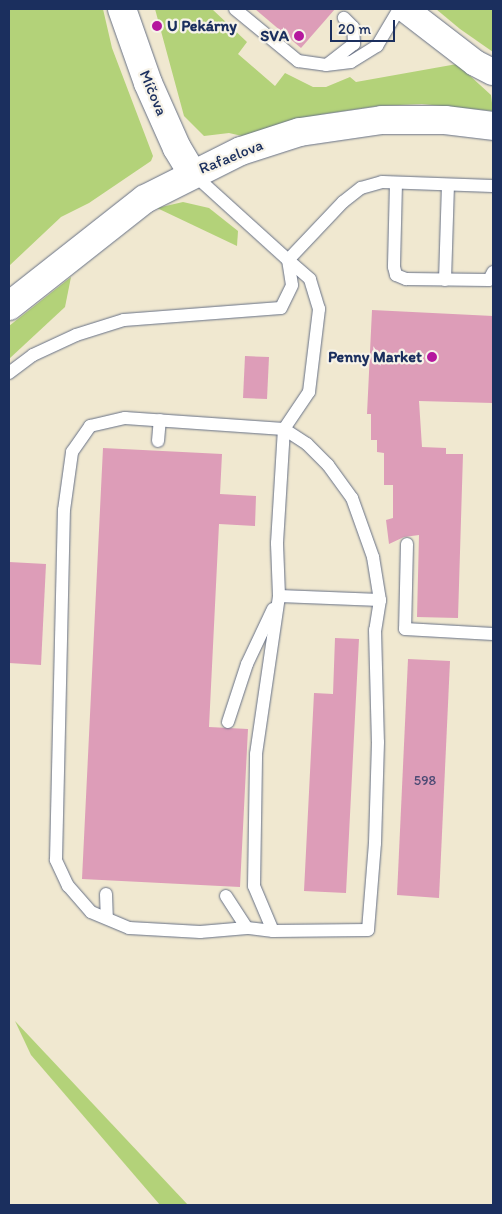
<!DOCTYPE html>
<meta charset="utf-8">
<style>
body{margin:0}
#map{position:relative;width:502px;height:1214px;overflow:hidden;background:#f0e8d0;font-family:Itim,sans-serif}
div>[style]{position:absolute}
.green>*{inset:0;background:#b3d279}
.building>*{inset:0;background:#dd9db8}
.roads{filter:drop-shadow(0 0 1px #667086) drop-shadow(0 0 1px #667086)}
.lane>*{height:12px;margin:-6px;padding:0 6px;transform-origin:6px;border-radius:6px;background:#fff}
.street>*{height:26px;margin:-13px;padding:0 13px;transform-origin:13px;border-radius:13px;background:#fff}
.secondary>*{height:28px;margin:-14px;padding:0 14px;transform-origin:14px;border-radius:14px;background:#fff}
.dots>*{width:14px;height:14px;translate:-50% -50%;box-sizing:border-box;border:2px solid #f7f3e8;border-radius:50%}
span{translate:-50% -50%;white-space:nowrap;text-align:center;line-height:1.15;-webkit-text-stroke:4.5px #f7f3e8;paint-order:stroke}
.number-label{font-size:14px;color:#4c4a74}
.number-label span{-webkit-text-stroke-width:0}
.poi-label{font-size:16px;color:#1b2f5e;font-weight:700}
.left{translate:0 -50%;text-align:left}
.right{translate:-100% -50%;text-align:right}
.street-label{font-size:16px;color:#1b2f5e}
.frame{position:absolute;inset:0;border:10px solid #1b2f5e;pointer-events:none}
.scale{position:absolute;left:330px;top:20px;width:65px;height:22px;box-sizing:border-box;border:2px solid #1b2f5e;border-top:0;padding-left:6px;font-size:15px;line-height:18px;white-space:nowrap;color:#1b2f5e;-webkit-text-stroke:4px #f7f3e8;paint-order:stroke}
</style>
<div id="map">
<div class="green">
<i style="clip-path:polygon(9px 9px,103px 9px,112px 48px,153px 156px,151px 161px,89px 203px,61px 217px,9px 266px)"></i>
<i style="clip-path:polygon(155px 9px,212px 9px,247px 42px,238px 54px,275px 86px,285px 73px,313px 87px,326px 87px,350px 77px,356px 82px,457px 64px,491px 95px,493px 111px,422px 104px,378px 106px,324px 114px,242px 136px,229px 133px,204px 136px,184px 116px)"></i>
<i style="clip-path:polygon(436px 9px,493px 9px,493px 52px,460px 29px)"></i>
<i style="clip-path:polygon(183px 202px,209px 208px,238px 231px,237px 246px,157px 208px)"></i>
<i style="clip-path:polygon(71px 277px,65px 307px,9px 359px,9px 326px)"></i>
<i style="clip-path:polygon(15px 1021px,188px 1205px,160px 1205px,31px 1055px)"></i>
</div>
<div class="building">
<i style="clip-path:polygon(255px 9px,335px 9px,301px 48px)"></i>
<i style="clip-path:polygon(372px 310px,493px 316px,493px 403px,419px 401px,422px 447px,446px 448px,446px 454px,463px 454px,458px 618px,417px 617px,419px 535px,404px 537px,389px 544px,386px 520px,393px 518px,393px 485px,384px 485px,384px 453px,377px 452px,377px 440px,371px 440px,371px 414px,367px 414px)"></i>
<i style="clip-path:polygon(245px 356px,269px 357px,267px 399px,243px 398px)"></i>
<i style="clip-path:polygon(103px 448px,222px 454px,220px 494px,256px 496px,255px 526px,219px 524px,209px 727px,248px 729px,240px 887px,82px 879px)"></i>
<i style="clip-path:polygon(9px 562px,46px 564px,41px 665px,9px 663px)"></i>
<i style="clip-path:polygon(335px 638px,359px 639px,346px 893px,304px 891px,314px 693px,333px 694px)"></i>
<i style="clip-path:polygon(408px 659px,450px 661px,439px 898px,397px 895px)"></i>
</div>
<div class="roads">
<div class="lane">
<i style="left:235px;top:9px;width:82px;rotate:39.5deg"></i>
<i style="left:298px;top:61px;width:28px;rotate:8deg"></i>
<i style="left:326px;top:65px;width:25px;rotate:-7deg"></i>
<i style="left:351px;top:62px;width:31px;rotate:-32deg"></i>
<i style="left:377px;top:46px;width:43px;rotate:-59.3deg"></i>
<i style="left:328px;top:64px;width:33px;rotate:-38deg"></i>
<i style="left:354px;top:44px;width:17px;rotate:-93deg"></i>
<i style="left:353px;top:27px;width:13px;rotate:-135deg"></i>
<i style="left:396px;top:183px;width:84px;rotate:91.4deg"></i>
<i style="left:394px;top:267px;width:8px;rotate:76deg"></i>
<i style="left:396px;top:275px;width:11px;rotate:22deg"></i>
<i style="left:406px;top:279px;width:83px;rotate:0.7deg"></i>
<i style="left:489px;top:280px;width:9px;rotate:-63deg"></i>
<i style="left:445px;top:280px;width:95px;rotate:-88.2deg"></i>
<i style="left:9px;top:373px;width:30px;rotate:-37deg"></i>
<i style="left:33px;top:355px;width:47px;rotate:-24.9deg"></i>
<i style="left:76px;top:335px;width:50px;rotate:-17.4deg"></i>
<i style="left:124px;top:320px;width:157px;rotate:-4.4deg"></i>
<i style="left:281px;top:308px;width:25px;rotate:-64deg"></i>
<i style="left:292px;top:285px;width:25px;rotate:-99deg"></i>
<i style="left:288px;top:260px;width:130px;rotate:-137.8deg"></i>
<i style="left:158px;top:441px;width:21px;rotate:-85deg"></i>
<i style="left:407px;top:544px;width:85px;rotate:91.3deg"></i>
<i style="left:405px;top:629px;width:88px;rotate:3.3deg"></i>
<i style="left:380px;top:600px;width:101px;rotate:-177.7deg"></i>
<i style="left:279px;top:596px;width:53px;rotate:-92.2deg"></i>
<i style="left:277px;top:543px;width:114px;rotate:-86.5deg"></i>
<i style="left:284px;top:429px;width:27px;rotate:33deg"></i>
<i style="left:307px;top:444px;width:30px;rotate:45deg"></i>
<i style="left:328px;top:465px;width:41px;rotate:54deg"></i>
<i style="left:352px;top:498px;width:63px;rotate:70.4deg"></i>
<i style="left:373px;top:557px;width:44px;rotate:80.8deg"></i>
<i style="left:380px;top:600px;width:30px;rotate:99deg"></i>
<i style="left:375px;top:630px;width:112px;rotate:88.5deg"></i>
<i style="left:378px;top:742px;width:101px;rotate:91.7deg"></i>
<i style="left:375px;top:843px;width:87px;rotate:94.6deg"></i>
<i style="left:368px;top:930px;width:95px;rotate:179.4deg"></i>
<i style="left:273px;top:931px;width:26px;rotate:-173deg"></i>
<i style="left:247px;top:928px;width:47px;rotate:175.1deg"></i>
<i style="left:200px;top:932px;width:71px;rotate:-176.8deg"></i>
<i style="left:129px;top:928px;width:41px;rotate:-157.2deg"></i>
<i style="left:91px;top:912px;width:35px;rotate:-131deg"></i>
<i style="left:68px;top:886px;width:29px;rotate:-115deg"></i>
<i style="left:56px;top:860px;width:350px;rotate:-88.7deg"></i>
<i style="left:64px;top:510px;width:59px;rotate:-82.1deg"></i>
<i style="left:72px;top:452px;width:32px;rotate:-55deg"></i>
<i style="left:90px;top:426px;width:36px;rotate:-13deg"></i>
<i style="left:125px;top:418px;width:159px;rotate:4deg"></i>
<i style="left:284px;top:429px;width:45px;rotate:-56deg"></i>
<i style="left:309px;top:392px;width:84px;rotate:-83.1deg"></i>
<i style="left:319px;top:309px;width:31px;rotate:-107deg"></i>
<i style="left:310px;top:279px;width:29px;rotate:-139deg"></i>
<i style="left:288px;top:260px;width:80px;rotate:-46.5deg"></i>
<i style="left:343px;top:202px;width:23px;rotate:-38deg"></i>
<i style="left:361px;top:188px;width:22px;rotate:-16deg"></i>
<i style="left:382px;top:182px;width:111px;rotate:2.1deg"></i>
<i style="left:228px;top:722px;width:61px;rotate:-71.9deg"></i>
<i style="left:247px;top:664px;width:61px;rotate:-64.7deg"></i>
<i style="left:106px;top:894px;width:23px;rotate:88deg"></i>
<i style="left:226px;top:896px;width:38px;rotate:57deg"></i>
<i style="left:273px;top:931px;width:49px;rotate:-112.9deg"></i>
<i style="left:254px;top:886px;width:132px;rotate:-89.1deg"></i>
<i style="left:256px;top:754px;width:160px;rotate:-81.7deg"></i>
</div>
<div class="street">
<i style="left:405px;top:9px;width:88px;rotate:37.6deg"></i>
<i style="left:475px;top:63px;width:20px;rotate:27deg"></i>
</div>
<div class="secondary">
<i style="left:122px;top:9px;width:78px;rotate:70.6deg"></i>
<i style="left:148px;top:83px;width:71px;rotate:66deg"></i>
<i style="left:177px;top:148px;width:29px;rotate:59deg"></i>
<i style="left:9px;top:306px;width:173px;rotate:-38.2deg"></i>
<i style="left:145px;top:199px;width:107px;rotate:-26.6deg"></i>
<i style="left:241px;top:151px;width:62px;rotate:-17.9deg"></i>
<i style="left:300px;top:132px;width:83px;rotate:-8.3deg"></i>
<i style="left:382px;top:120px;width:63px"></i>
<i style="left:445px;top:120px;width:48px;rotate:7.1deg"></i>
</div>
</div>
<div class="dots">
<i style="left:157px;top:26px;background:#b5179e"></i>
<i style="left:299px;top:36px;background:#b5179e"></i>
<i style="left:432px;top:357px;background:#b5179e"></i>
</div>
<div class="number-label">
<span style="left:425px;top:781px">598</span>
</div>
<div class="poi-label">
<span class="left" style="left:167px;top:26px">U Pekárny</span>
<span class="right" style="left:289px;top:36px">SVA</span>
<span class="right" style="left:422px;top:357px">Penny Market</span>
</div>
<div class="street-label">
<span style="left:153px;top:93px;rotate:67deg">Míčova</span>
<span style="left:231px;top:157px;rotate:-22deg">Rafaelova</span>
</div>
<div class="frame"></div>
<div class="scale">20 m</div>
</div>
